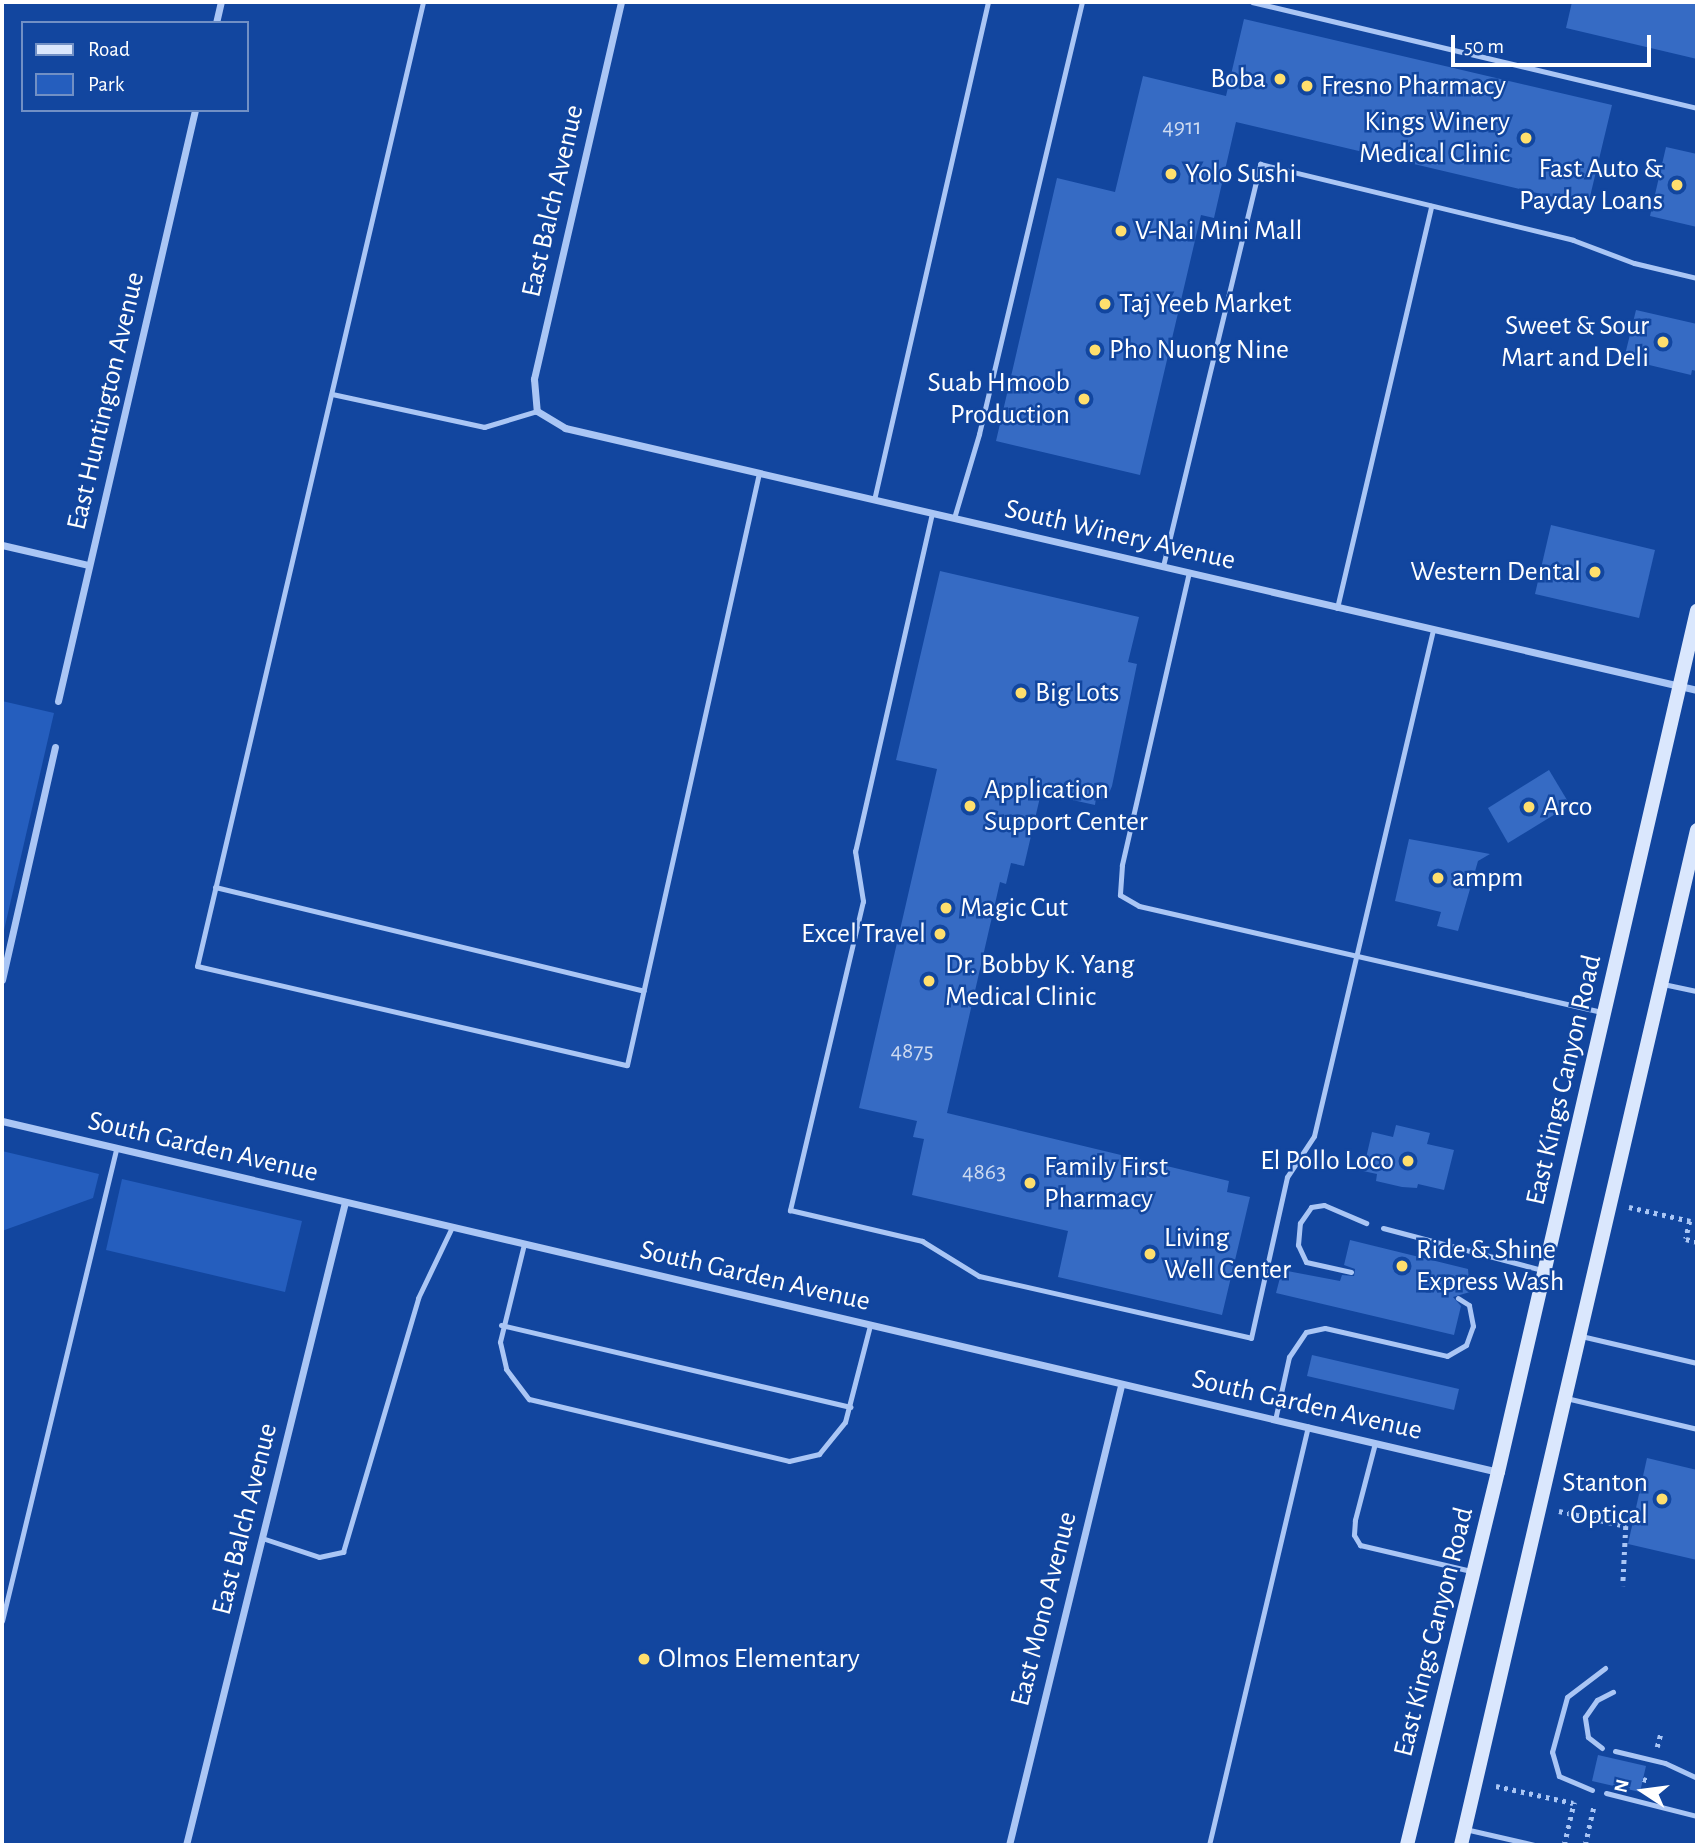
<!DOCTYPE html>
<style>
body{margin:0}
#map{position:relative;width:1699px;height:1847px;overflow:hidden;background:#12469f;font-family:"Alegreya Sans",sans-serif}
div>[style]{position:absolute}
.green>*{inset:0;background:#255ebe}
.building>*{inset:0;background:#366bc4}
.path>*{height:4.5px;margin-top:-2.25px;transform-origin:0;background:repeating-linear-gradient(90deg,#aac6f5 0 3.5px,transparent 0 8.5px)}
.lane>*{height:5px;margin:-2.5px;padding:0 2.5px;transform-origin:2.5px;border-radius:2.5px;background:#aac6f5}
.street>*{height:7px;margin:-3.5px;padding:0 3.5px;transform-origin:3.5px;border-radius:3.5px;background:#aac6f5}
.secondary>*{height:14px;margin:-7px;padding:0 7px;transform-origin:7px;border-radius:7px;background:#dae7fd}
.dots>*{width:19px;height:19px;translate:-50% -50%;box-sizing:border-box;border:4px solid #12469f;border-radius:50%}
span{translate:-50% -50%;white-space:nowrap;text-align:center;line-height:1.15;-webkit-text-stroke:5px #12469f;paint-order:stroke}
.number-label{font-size:24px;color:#cddaf0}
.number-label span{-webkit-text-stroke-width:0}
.poi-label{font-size:28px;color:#fff}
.right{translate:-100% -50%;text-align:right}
.left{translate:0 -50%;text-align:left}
.street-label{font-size:28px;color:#fff}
.frame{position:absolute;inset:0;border:4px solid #fff;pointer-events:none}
.legend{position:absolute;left:21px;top:21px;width:228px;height:91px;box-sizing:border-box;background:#12469f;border:2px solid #7190c5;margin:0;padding:9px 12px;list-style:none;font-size:21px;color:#fff}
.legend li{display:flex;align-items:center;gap:14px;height:35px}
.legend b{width:35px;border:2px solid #7190c5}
.north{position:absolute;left:1608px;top:1756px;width:70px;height:70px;-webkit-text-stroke:5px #12469f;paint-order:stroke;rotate:283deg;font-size:19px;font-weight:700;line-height:28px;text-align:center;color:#fff}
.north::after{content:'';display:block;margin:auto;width:24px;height:32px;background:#fff;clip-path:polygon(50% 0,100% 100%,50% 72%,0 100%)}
.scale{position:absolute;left:1451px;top:35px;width:200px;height:32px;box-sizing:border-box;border:4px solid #fff;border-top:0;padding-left:9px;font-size:21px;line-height:24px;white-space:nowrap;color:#fff;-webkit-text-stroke:5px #12469f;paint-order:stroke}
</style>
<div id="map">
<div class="green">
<i style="clip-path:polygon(2px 701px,54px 713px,2px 939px)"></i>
<i style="clip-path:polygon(2px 1151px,99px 1174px,93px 1198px,2px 1231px)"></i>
<i style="clip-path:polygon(122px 1179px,302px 1221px,285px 1292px,106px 1250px)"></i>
</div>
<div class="building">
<i style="clip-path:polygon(1572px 2px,1697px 2px,1697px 59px,1566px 28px)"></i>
<i style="clip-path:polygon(1244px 19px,1612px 105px,1588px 205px,1236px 122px,1214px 218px,1201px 215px,1140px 475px,996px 441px,1057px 178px,1115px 192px,1143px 76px,1226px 96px)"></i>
<i style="clip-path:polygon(1666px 147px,1697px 154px,1697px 227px,1650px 216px)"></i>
<i style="clip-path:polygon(1636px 310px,1697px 324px,1697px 371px,1692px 370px,1691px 375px,1624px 359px)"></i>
<i style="clip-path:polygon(1551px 525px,1655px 550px,1639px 618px,1535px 594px)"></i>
<i style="clip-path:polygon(940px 571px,1139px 617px,1128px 662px,1137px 664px,1112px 786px,1106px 800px,1096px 798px,1095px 805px,1041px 793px,1024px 866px,1011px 863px,1006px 884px,1000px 882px,947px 1113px,1229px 1181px,1227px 1192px,1250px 1197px,1222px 1315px,1058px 1277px,1068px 1231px,912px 1195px,924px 1139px,913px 1137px,917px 1121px,859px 1108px,937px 769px,896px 760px)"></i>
<i style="clip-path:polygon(1549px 770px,1570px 805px,1508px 843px,1488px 808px)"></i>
<i style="clip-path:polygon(1409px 839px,1490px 854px,1478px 861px,1458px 931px,1437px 926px,1441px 912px,1395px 901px)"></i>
<i style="clip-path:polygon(1396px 1125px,1430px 1133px,1427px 1144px,1454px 1150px,1444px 1190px,1418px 1184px,1417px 1188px,1402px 1187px,1376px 1181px,1377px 1174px,1363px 1171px,1372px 1132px,1393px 1137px)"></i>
<i style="clip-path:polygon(1350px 1240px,1468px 1269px,1470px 1292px,1453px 1297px,1461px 1306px,1454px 1335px,1276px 1293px,1282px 1270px,1340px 1281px,1342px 1275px,1354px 1276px,1355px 1269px,1344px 1265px)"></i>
<i style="clip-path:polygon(1312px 1355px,1459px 1389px,1454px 1410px,1307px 1376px)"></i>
<i style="clip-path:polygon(1647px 1458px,1697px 1470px,1697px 1560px,1628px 1544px)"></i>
<i style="clip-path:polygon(1598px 1755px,1646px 1766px,1640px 1792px,1592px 1781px)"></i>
</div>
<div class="path">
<i style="left:1629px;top:1207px;width:63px;rotate:12.9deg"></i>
<i style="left:1690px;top:1221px;width:18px;rotate:103deg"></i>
<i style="left:1686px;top:1239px;width:11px;rotate:15deg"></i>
<i style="left:1559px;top:1511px;width:69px;rotate:12.6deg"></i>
<i style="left:1626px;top:1526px;width:60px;rotate:92.9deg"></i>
<i style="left:1657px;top:1747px;width:16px;rotate:-75deg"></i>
<i style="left:1643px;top:1779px;width:6px;rotate:18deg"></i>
<i style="left:1496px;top:1786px;width:79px;rotate:12.4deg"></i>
<i style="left:1564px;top:1845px;width:44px;rotate:-76.9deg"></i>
<i style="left:1585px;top:1845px;width:41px;rotate:-77.3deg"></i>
</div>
<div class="lane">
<i style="left:423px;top:2px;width:990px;rotate:103.19deg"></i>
<i style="left:197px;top:966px;width:441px;rotate:13deg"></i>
<i style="left:627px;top:1065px;width:607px;rotate:-77.43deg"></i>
<i style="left:1252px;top:2px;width:457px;rotate:13.4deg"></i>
<i style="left:332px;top:394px;width:156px;rotate:12.2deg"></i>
<i style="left:484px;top:427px;width:55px;rotate:-16.8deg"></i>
<i style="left:874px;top:500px;width:511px;rotate:-77.11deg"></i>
<i style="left:932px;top:513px;width:347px;rotate:102.8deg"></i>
<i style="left:855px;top:851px;width:51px;rotate:80.9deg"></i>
<i style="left:863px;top:901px;width:318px;rotate:103.3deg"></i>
<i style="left:790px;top:1210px;width:136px;rotate:13.2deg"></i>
<i style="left:922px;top:1241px;width:67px;rotate:31.6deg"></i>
<i style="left:979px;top:1276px;width:279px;rotate:12.8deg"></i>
<i style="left:1251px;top:1338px;width:165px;rotate:-77.4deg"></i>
<i style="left:1287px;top:1177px;width:49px;rotate:-56.6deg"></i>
<i style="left:1314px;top:1136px;width:520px;rotate:-76.77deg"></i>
<i style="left:954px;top:518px;width:88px;rotate:-73.4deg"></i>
<i style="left:979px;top:434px;width:444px;rotate:-76.6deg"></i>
<i style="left:1163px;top:566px;width:414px;rotate:-76.4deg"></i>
<i style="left:1260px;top:164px;width:322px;rotate:13.6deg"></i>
<i style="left:1573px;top:240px;width:65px;rotate:20.7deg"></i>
<i style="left:1634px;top:263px;width:65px;rotate:13.4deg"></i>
<i style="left:1189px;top:572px;width:301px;rotate:102.9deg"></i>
<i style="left:1122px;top:865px;width:30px;rotate:94deg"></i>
<i style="left:1120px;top:895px;width:22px;rotate:30deg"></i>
<i style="left:1139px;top:906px;width:478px;rotate:12.9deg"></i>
<i style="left:1337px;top:608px;width:413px;rotate:-76.8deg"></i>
<i style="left:215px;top:887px;width:441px;rotate:13.6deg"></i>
<i style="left:1663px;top:984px;width:35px;rotate:12deg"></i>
<i style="left:1383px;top:1228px;width:164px;rotate:14.8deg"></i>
<i style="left:524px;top:1244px;width:101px;rotate:103.8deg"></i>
<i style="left:500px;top:1342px;width:28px;rotate:77deg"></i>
<i style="left:506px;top:1369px;width:38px;rotate:53deg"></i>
<i style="left:529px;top:1399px;width:267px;rotate:13.4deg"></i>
<i style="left:789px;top:1461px;width:31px;rotate:-13deg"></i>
<i style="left:819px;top:1454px;width:41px;rotate:-50.9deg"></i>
<i style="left:845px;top:1422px;width:100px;rotate:-75.5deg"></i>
<i style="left:1351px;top:1272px;width:46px;rotate:-167.5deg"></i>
<i style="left:1306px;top:1262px;width:19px;rotate:-115deg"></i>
<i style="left:1298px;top:1245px;width:22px;rotate:-85deg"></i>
<i style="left:1300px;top:1223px;width:19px;rotate:-55deg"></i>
<i style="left:1311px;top:1207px;width:13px;rotate:-9deg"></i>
<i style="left:1324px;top:1205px;width:46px;rotate:23.2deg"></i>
<i style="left:501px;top:1325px;width:359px;rotate:13.2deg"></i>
<i style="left:1581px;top:1336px;width:119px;rotate:13.1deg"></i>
<i style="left:1566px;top:1398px;width:135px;rotate:13.3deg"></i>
<i style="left:1275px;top:1420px;width:65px;rotate:-77.5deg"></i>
<i style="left:1289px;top:1357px;width:30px;rotate:-56deg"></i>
<i style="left:1306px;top:1332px;width:19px;rotate:-12deg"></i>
<i style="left:1325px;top:1328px;width:125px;rotate:12.9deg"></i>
<i style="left:1447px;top:1356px;width:22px;rotate:-30deg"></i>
<i style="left:1466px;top:1345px;width:20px;rotate:-70deg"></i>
<i style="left:1473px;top:1326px;width:21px;rotate:-101deg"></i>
<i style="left:1469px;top:1305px;width:13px;rotate:-148deg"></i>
<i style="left:1375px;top:1443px;width:80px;rotate:104.6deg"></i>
<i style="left:1355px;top:1520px;width:15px;rotate:94deg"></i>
<i style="left:1354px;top:1535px;width:12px;rotate:59deg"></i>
<i style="left:1360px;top:1545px;width:114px;rotate:13.2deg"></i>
<i style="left:262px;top:1538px;width:60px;rotate:18.4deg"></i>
<i style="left:319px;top:1557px;width:25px;rotate:-12deg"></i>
<i style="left:343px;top:1552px;width:265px;rotate:-73.5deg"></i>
<i style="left:418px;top:1298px;width:79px;rotate:-64.4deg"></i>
<i style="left:2px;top:1621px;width:486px;rotate:-76.4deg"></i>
<i style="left:1602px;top:1748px;width:18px;rotate:-142deg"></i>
<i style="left:1588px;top:1737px;width:20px;rotate:-99deg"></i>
<i style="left:1585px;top:1717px;width:21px;rotate:-55deg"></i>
<i style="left:1597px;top:1700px;width:18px;rotate:-27deg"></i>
<i style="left:1615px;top:1751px;width:51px;rotate:13.5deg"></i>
<i style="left:1665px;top:1763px;width:35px;rotate:25deg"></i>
<i style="left:1592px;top:1790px;width:36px;rotate:-157deg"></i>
<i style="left:1559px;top:1776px;width:25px;rotate:-106deg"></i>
<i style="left:1552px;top:1752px;width:57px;rotate:-74.7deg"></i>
<i style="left:1567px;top:1697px;width:48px;rotate:-37.3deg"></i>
<i style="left:1606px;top:1793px;width:94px;rotate:14.2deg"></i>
<i style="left:1465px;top:1829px;width:72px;rotate:12.9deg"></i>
<i style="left:1209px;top:1845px;width:430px;rotate:-76.7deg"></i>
</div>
<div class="street">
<i style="left:621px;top:2px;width:387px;rotate:103deg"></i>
<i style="left:534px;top:379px;width:32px;rotate:85deg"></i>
<i style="left:537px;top:411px;width:33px;rotate:31deg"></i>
<i style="left:565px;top:428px;width:1162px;rotate:13.03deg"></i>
<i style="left:216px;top:23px;width:22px;rotate:-77deg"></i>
<i style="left:2px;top:545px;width:88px;rotate:13.1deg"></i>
<i style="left:58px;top:701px;width:607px;rotate:-76.95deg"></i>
<i style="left:2px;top:980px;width:239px;rotate:-77.2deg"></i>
<i style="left:2px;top:1121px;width:1537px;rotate:13.2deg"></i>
<i style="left:186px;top:1845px;width:662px;rotate:-76.11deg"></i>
<i style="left:1009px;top:1845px;width:474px;rotate:-76.3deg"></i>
</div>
<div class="secondary">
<i style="left:1407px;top:1845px;width:384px;rotate:-76.3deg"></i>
<i style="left:1498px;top:1472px;width:884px;rotate:-76.99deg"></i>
<i style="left:1461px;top:1845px;width:1042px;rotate:-76.91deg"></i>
</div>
<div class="dots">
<i style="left:1280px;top:79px;background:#ffdf6d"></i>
<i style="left:1307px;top:86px;background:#ffdf6d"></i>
<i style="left:1526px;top:138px;background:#ffdf6d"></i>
<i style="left:1171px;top:174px;background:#ffdf6d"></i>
<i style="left:1677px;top:185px;background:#ffdf6d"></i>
<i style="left:1121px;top:231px;background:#ffdf6d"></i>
<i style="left:1105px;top:304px;background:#ffdf6d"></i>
<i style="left:1663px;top:342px;background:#ffdf6d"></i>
<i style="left:1095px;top:350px;background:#ffdf6d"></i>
<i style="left:1084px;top:399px;background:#ffdf6d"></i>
<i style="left:1595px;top:572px;background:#ffdf6d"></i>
<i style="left:1021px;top:693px;background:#ffdf6d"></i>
<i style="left:970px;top:806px;background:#ffdf6d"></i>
<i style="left:1529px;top:807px;background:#ffdf6d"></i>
<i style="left:1438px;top:878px;background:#ffdf6d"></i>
<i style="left:946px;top:908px;background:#ffdf6d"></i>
<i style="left:940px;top:934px;background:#ffdf6d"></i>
<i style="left:929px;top:981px;background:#ffdf6d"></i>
<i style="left:1408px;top:1161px;background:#ffdf6d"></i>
<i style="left:1030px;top:1183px;background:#ffdf6d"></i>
<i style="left:1150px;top:1254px;background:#ffdf6d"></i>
<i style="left:1402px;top:1266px;background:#ffdf6d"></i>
<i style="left:1662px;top:1499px;background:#ffdf6d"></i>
<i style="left:644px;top:1659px;background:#ffdf6d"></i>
</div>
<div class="number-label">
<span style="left:1182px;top:128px">4911</span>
<span style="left:912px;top:1052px">4875</span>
<span style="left:984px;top:1173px">4863</span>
</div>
<div class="poi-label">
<span class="right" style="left:1266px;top:79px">Boba</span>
<span class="left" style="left:1321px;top:86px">Fresno Pharmacy</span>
<span class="right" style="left:1510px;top:138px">Kings Winery<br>Medical Clinic</span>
<span class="right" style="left:1663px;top:185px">Fast Auto &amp;<br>Payday Loans</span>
<span class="left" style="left:1185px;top:174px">Yolo Sushi</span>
<span class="left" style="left:1135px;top:231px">V-Nai Mini Mall</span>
<span class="left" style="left:1119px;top:304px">Taj Yeeb Market</span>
<span class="right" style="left:1649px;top:342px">Sweet &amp; Sour<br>Mart and Deli</span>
<span class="left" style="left:1109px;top:350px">Pho Nuong Nine</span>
<span class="right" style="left:1070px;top:399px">Suab Hmoob<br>Production</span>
<span class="right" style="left:1581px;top:572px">Western Dental</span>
<span class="left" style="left:1035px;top:693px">Big Lots</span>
<span class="left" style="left:984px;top:806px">Application<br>Support Center</span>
<span class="left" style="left:1543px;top:807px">Arco</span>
<span class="left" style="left:1452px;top:878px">ampm</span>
<span class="left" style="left:960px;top:908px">Magic Cut</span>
<span class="right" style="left:926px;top:934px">Excel Travel</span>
<span class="left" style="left:945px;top:981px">Dr. Bobby K. Yang<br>Medical Clinic</span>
<span class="right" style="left:1394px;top:1161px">El Pollo Loco</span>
<span class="left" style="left:1044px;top:1183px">Family First<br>Pharmacy</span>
<span class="left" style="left:1164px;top:1254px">Living<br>Well Center</span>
<span class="left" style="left:1416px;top:1266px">Ride &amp; Shine<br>Express Wash</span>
<span class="right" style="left:1648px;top:1499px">Stanton<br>Optical</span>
<span class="left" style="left:658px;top:1659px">Olmos Elementary</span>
</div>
<div class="street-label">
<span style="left:553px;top:201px;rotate:-77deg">East Balch Avenue</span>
<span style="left:106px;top:401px;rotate:-77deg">East Huntington Avenue</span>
<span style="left:1120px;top:535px;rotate:13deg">South Winery Avenue</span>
<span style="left:1564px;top:1080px;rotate:-77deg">East Kings Canyon Road</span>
<span style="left:203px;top:1147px;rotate:13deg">South Garden Avenue</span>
<span style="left:755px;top:1276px;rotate:13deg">South Garden Avenue</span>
<span style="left:1307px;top:1405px;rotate:13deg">South Garden Avenue</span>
<span style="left:245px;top:1519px;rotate:-76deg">East Balch Avenue</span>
<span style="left:1044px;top:1609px;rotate:-76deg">East Mono Avenue</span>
<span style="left:1434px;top:1632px;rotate:-76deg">East Kings Canyon Road</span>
</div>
<div class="frame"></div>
<ul class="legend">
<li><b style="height:9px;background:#dae7fd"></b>Road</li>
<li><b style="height:19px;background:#255ebe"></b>Park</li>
</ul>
<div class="north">N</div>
<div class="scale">50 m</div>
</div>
